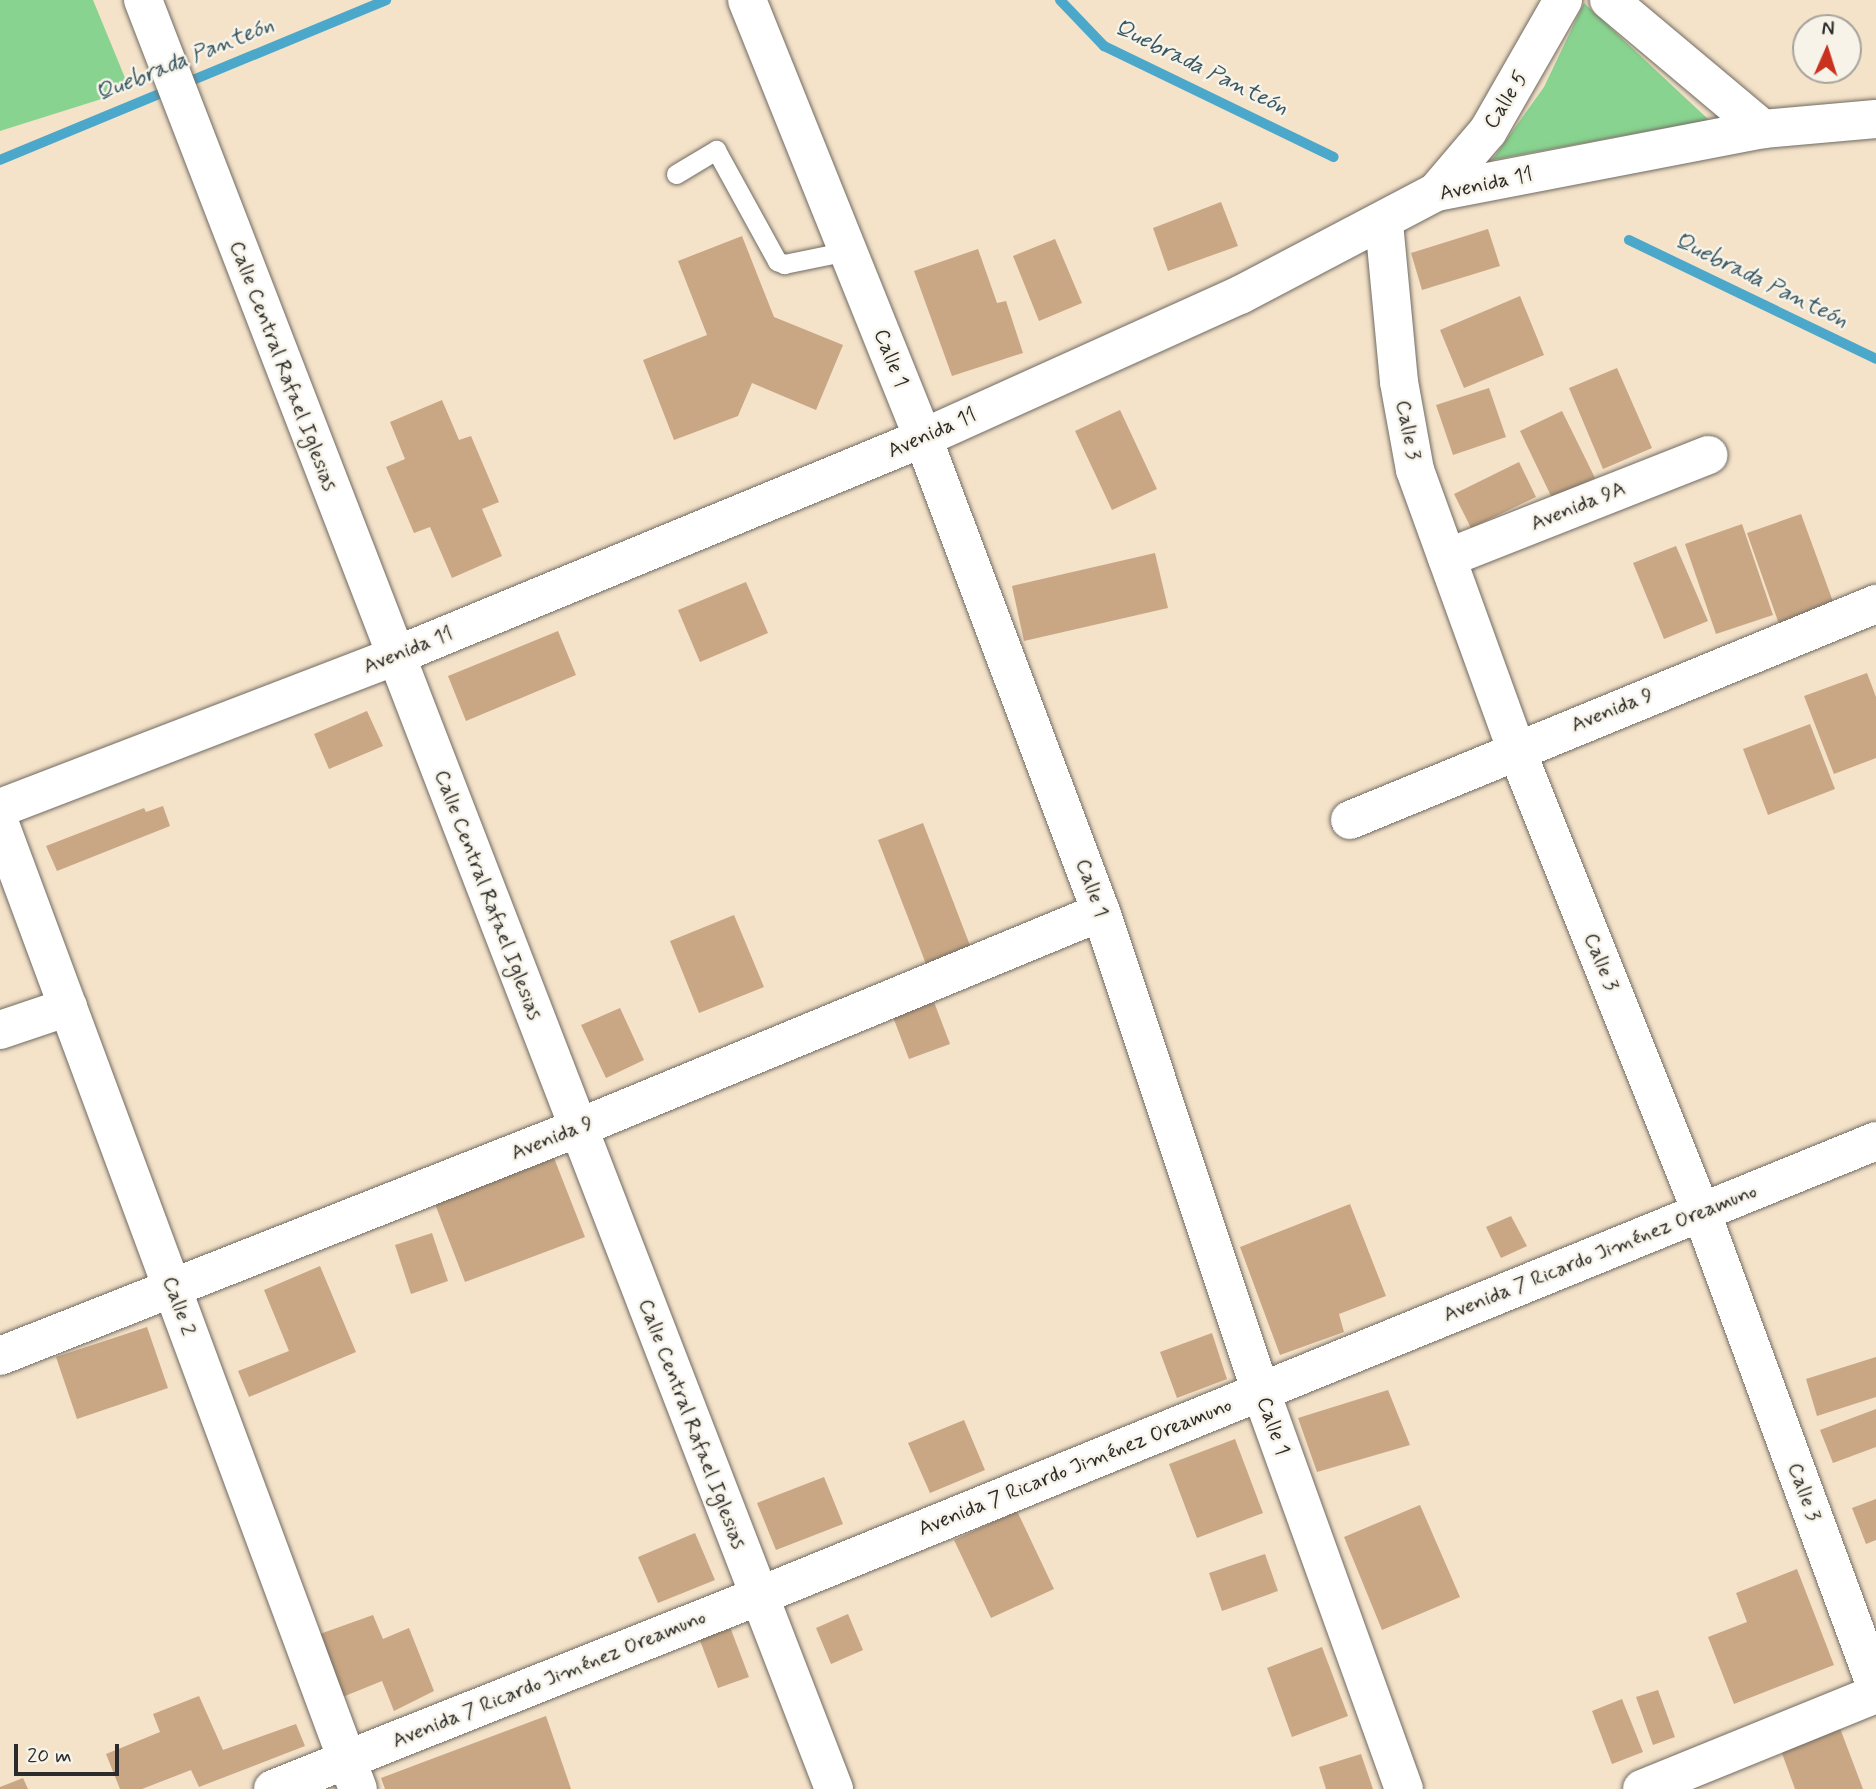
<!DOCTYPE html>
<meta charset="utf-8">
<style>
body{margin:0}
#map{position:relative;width:1876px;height:1789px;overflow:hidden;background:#f4e2c9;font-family:Mynerve,sans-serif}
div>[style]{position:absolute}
.green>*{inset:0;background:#89d390}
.stream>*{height:10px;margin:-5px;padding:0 5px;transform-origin:5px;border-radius:5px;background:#4ca8ca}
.building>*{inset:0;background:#c9a785}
.roads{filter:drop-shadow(0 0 2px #716b62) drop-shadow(0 0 2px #716b62)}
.service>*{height:19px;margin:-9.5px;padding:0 9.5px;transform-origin:9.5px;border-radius:9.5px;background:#fff}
.minor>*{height:38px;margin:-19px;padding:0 19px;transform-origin:19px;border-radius:19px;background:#fff}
span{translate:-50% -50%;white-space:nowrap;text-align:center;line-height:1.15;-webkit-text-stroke:5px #f7f3e8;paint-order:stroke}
.street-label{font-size:21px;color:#2b2b2b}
.water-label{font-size:23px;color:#375763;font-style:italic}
.north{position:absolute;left:1792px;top:14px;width:70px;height:70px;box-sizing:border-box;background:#f7f3e8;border:2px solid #a5a39c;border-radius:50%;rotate:3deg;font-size:19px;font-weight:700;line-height:28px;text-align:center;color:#2b2b2b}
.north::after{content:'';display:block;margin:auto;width:24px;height:32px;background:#c8321e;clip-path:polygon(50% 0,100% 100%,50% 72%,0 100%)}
.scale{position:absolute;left:14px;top:1744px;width:105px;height:32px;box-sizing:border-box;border:4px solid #2b2b2b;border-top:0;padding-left:9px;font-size:21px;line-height:24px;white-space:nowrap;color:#2b2b2b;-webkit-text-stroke:5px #f7f3e8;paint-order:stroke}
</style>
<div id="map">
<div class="green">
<i style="clip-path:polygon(0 0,93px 0,130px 90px,0 131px)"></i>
<i style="clip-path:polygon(1584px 3px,1709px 120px,1492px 160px,1544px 87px)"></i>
</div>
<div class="stream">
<i style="left:1060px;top:0;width:64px;rotate:46.3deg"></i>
<i style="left:1104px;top:46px;width:255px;rotate:25.8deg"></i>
<i style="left:0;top:160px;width:418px;rotate:-22.5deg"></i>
<i style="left:1629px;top:240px;width:274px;rotate:25.7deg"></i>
</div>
<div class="building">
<i style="clip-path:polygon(1221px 202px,1238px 246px,1168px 271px,1153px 228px)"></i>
<i style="clip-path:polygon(1488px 229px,1500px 266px,1422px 290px,1411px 253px)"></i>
<i style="clip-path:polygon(742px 236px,774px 317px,843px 345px,816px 410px,752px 383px,738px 416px,674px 440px,643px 360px,707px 335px,678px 261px)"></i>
<i style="clip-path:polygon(1055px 239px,1082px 303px,1039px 321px,1013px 256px)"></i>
<i style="clip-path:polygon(978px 249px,997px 303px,1006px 301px,1023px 353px,952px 376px,914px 271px)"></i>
<i style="clip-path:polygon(1520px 296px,1544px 355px,1464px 388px,1440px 330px)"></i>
<i style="clip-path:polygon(1617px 368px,1652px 448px,1603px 469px,1569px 388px)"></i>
<i style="clip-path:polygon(1489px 388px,1506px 437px,1453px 455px,1436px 405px)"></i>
<i style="clip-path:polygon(442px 400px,459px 440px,471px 436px,499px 502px,482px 509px,502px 556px,452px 578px,430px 527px,414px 533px,386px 467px,405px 459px,390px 422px)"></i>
<i style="clip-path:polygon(1120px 410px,1157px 489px,1112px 510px,1075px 431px)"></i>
<i style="clip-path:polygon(1562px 411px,1595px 478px,1552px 498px,1520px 431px)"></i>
<i style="clip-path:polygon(1519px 462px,1536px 497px,1471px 528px,1454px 494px)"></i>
<i style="clip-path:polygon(1801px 514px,1835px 607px,1780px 627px,1747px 533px)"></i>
<i style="clip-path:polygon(1742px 524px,1773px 615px,1716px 634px,1685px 544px)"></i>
<i style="clip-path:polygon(1676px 546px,1708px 621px,1664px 639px,1633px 563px)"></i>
<i style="clip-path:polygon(1155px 553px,1168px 608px,1024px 641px,1012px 586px)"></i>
<i style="clip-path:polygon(746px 582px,768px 633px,700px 662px,678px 610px)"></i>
<i style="clip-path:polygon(558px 631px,576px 675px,466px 721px,448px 676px)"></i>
<i style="clip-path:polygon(1867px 673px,1876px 697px,1876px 758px,1834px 774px,1804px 696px)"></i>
<i style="clip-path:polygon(367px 711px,383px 746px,329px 769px,314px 734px)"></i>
<i style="clip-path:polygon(1810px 724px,1835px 789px,1768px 815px,1743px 749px)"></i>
<i style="clip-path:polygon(163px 806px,170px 826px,57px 871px,46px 846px,144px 808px,146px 812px)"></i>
<i style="clip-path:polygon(923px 823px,971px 948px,926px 964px,878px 840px)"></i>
<i style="clip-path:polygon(734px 915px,764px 987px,699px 1013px,670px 941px)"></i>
<i style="clip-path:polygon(934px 1002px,950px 1044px,909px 1059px,893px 1017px)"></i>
<i style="clip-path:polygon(620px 1008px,644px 1060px,606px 1078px,581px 1025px)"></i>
<i style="clip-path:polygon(554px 1158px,585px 1237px,465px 1282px,435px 1204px)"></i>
<i style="clip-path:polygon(1350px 1204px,1386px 1296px,1339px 1314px,1344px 1332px,1280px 1355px,1240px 1247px)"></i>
<i style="clip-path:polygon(1511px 1216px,1527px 1246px,1501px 1258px,1486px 1227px)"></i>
<i style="clip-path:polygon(432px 1233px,448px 1281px,411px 1294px,395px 1245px)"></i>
<i style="clip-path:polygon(320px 1266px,356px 1352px,249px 1397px,238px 1371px,289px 1351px,264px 1290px)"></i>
<i style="clip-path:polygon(147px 1327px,168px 1388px,77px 1419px,56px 1357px)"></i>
<i style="clip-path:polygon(1212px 1333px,1227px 1379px,1177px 1398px,1160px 1352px)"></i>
<i style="clip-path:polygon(1876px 1357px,1876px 1397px,1817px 1416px,1806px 1379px)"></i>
<i style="clip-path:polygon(1388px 1390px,1410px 1445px,1317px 1472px,1298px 1418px)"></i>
<i style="clip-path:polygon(1876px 1409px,1876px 1447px,1833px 1463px,1820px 1430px)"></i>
<i style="clip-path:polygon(964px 1420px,985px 1470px,930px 1493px,908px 1443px)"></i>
<i style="clip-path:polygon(1235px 1439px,1263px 1513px,1197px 1538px,1169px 1464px)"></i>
<i style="clip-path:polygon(824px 1477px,843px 1524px,776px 1550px,757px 1503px)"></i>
<i style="clip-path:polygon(1876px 1499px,1876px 1540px,1866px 1544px,1852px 1508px)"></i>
<i style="clip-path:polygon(1420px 1505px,1460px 1597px,1382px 1630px,1344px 1537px)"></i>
<i style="clip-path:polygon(1017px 1511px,1054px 1589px,991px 1618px,954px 1540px)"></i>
<i style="clip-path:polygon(695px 1533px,715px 1580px,658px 1603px,638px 1557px)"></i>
<i style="clip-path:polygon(1265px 1554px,1278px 1591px,1222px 1611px,1209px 1573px)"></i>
<i style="clip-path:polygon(1797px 1569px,1834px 1665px,1734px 1704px,1708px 1637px,1747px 1622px,1736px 1593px)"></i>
<i style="clip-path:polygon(848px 1614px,863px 1650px,831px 1664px,816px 1628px)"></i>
<i style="clip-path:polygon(373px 1615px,383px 1639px,409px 1628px,434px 1691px,394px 1711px,382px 1681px,340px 1698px,317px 1635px)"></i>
<i style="clip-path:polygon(730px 1627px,749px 1677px,718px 1688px,699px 1638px)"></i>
<i style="clip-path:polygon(1322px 1647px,1348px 1716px,1292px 1737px,1267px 1668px)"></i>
<i style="clip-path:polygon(1658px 1690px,1675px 1737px,1653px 1745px,1636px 1697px)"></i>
<i style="clip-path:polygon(199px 1696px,223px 1750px,296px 1724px,305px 1746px,199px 1787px,191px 1770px,142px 1789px,120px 1789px,106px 1754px,160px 1732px,153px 1714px)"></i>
<i style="clip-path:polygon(1622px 1699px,1643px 1752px,1612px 1764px,1592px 1711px)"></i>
<i style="clip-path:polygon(546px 1716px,571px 1789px,385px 1789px,381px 1778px)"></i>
<i style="clip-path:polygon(1838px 1723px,1863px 1789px,1795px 1789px,1779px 1745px)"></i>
<i style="clip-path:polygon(1361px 1754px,1373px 1789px,1326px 1789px,1319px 1767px)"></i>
<i style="clip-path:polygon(23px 1778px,28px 1789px,0 1789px,0 1787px)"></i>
</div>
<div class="roads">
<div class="service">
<i style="left:676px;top:174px;width:47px;rotate:-31deg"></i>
<i style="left:716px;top:150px;width:127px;rotate:61.2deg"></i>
<i style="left:777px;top:261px;width:8px;rotate:23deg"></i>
<i style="left:784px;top:264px;width:65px;rotate:-11.5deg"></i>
</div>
<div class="minor">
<i style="left:143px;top:0;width:1918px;rotate:68.88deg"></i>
<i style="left:747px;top:0;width:472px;rotate:68.1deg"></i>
<i style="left:923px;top:438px;width:506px;rotate:69.42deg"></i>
<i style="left:1101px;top:912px;width:506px;rotate:71.57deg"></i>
<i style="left:1261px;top:1392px;width:422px;rotate:70.2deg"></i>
<i style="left:1609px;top:0;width:201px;rotate:40deg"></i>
<i style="left:1436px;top:192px;width:80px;rotate:-49.6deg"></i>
<i style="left:1488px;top:131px;width:151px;rotate:-60.2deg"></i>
<i style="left:1384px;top:223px;width:160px;rotate:84.6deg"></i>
<i style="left:1399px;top:382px;width:89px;rotate:79.7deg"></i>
<i style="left:1415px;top:470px;width:297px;rotate:70.1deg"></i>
<i style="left:1516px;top:749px;width:498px;rotate:68.2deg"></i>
<i style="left:1701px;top:1211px;width:507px;rotate:69.81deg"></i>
<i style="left:1447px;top:558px;width:281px;rotate:-21.5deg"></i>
<i style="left:0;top:808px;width:423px;rotate:-21deg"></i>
<i style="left:395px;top:656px;width:571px;rotate:-22.43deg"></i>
<i style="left:923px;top:438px;width:348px;rotate:-24.3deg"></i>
<i style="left:1240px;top:295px;width:221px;rotate:-27.7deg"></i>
<i style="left:1436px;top:192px;width:333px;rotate:-10.9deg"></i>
<i style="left:1763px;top:129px;width:113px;rotate:-5.1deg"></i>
<i style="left:1350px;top:820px;width:569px;rotate:-22.33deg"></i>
<i style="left:0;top:824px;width:1029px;rotate:69.65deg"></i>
<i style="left:0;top:1030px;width:72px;rotate:-18.7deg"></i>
<i style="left:0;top:1356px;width:621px;rotate:-21.53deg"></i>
<i style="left:578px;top:1128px;width:566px;rotate:-22.44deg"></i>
<i style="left:273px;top:1789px;width:523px;rotate:-21.66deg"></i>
<i style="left:759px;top:1596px;width:1206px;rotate:-22.16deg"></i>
<i style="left:1642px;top:1789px;width:253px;rotate:-22.1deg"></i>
</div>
</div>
<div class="street-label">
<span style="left:1506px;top:100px;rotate:-58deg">Calle 5</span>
<span style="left:1486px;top:184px;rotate:-12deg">Avenida 11</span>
<span style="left:891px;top:358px;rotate:68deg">Calle 1</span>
<span style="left:283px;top:366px;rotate:69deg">Calle Central Rafael Iglesias</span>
<span style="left:1408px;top:430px;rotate:79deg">Calle 3</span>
<span style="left:932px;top:433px;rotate:-24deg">Avenida 11</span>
<span style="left:1578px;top:506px;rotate:-22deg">Avenida 9A</span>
<span style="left:408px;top:650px;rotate:-22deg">Avenida 11</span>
<span style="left:1612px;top:710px;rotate:-22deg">Avenida 9</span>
<span style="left:1092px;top:888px;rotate:70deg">Calle 1</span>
<span style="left:488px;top:895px;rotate:69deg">Calle Central Rafael Iglesias</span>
<span style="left:1601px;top:962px;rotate:68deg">Calle 3</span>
<span style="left:552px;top:1138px;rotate:-22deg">Avenida 9</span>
<span style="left:1600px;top:1253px;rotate:-22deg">Avenida 7 Ricardo Jiménez Oreamuno</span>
<span style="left:179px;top:1306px;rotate:70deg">Calle 2</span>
<span style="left:692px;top:1424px;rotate:69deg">Calle Central Rafael Iglesias</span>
<span style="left:1273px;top:1426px;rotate:70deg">Calle 1</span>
<span style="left:1075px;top:1467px;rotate:-22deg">Avenida 7 Ricardo Jiménez Oreamuno</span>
<span style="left:1804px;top:1492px;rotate:70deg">Calle 3</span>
<span style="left:549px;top:1679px;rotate:-22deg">Avenida 7 Ricardo Jiménez Oreamuno</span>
</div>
<div class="water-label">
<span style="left:185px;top:60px;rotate:-22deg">Quebrada Panteón</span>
<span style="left:1201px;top:68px;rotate:26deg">Quebrada Panteón</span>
<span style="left:1761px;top:281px;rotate:26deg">Quebrada Panteón</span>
</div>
<div class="north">N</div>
<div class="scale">20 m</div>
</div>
